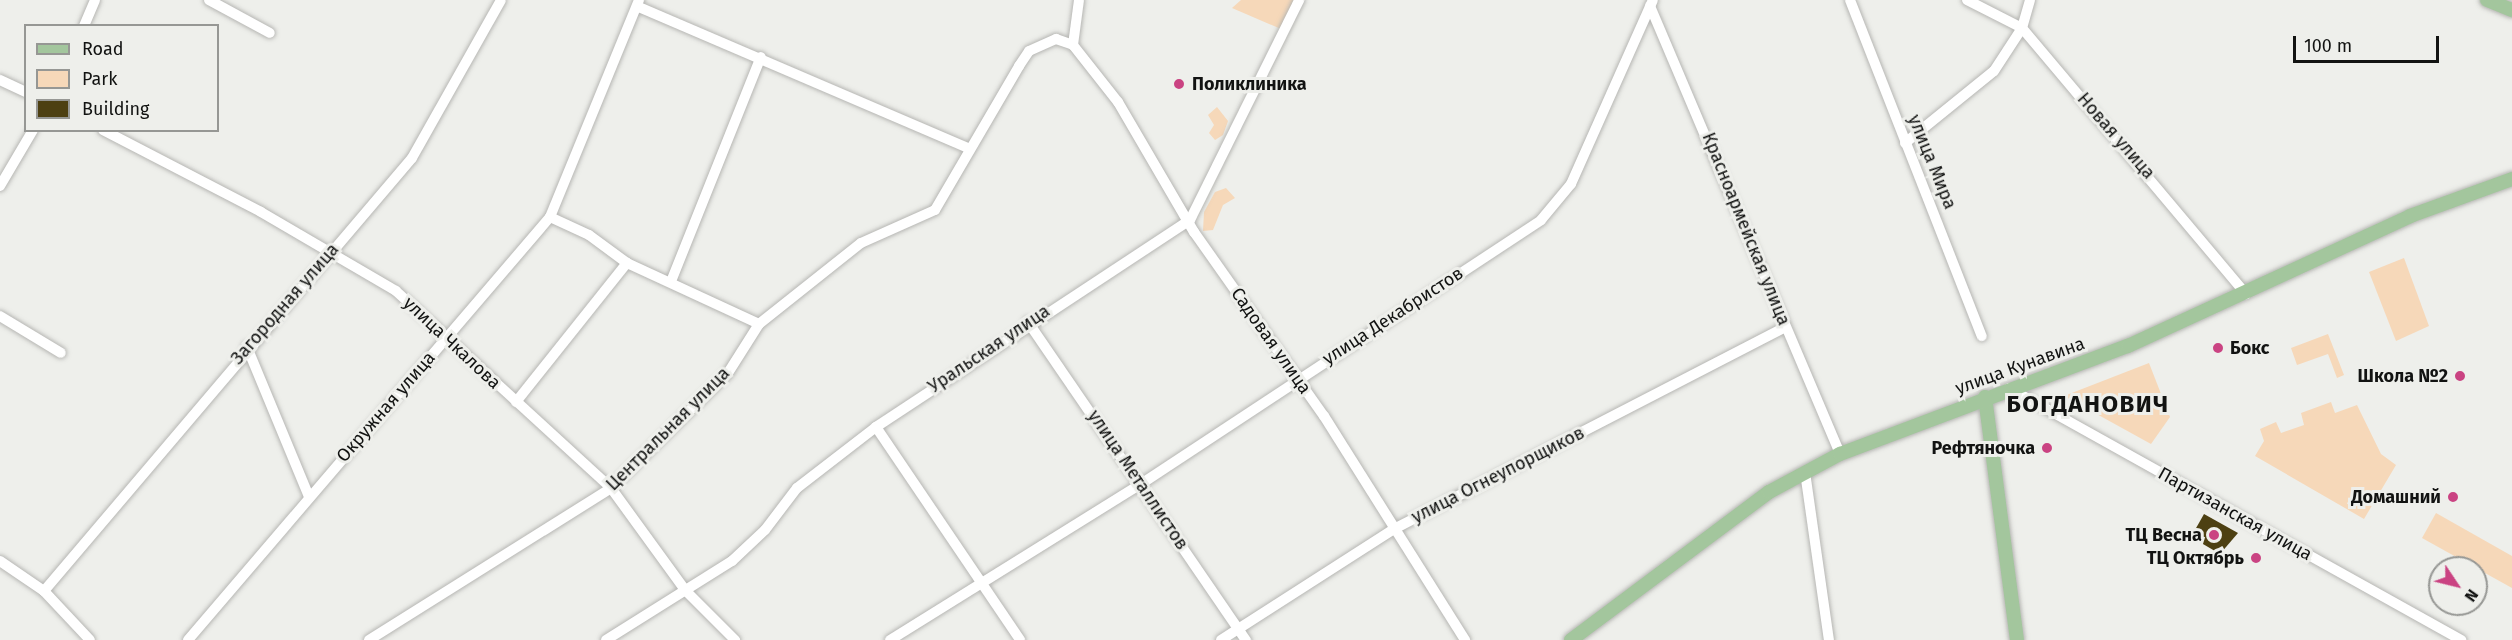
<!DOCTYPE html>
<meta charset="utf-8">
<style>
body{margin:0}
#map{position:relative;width:2512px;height:640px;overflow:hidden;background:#eeefeb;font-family:"Fira Sans",sans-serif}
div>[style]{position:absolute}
.green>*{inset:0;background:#f6d8b9}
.building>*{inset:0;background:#4d4012}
.roads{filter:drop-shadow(0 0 2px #b6b6b3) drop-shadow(0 0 2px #b6b6b3)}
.minor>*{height:10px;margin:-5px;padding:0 5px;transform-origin:5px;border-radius:5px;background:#fff}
.major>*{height:14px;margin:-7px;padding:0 7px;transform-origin:7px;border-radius:7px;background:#a3c69d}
.dots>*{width:16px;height:16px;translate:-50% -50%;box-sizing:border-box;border:3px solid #eeefeb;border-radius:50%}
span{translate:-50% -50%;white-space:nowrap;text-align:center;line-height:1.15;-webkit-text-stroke:6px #eeefeb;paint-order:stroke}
.poi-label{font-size:18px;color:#121312;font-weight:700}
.left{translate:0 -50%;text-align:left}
.right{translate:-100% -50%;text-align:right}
.street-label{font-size:18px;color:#121312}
.district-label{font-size:24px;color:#121312;font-weight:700;letter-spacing:1.5px}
.legend{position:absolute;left:24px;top:24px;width:195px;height:108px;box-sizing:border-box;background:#eeefeb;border:2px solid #969794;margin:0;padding:8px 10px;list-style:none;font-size:18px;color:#121312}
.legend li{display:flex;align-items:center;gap:12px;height:30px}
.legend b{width:30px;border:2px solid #969794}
.north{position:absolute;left:2428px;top:556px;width:60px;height:60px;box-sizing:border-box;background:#eeefeb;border:2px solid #969794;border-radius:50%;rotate:125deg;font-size:16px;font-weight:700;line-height:24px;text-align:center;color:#121312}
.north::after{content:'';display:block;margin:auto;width:21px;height:27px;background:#ca4382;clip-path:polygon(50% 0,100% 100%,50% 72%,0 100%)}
.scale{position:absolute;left:2293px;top:36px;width:146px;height:27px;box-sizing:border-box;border:3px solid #121312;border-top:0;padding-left:8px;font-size:18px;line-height:21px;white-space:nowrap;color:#121312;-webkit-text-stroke:4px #eeefeb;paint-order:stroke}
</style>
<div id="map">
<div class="green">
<i style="clip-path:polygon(1241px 0,1295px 0,1281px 29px,1232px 8px)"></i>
<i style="clip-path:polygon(1217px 107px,1228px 121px,1223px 135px,1215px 140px,1209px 133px,1214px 125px,1208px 115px)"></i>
<i style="clip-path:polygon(1226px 188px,1235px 198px,1223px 205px,1213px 230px,1203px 231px,1204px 212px,1215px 192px)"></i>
<i style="clip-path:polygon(2404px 258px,2429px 326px,2396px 341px,2369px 272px)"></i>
<i style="clip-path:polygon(2328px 334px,2344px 375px,2337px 378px,2328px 354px,2297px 365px,2291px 348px)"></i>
<i style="clip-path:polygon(2149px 363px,2170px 417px,2151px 444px,2064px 396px)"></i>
<i style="clip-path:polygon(2331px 402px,2335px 413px,2357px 405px,2381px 454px,2396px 465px,2364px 519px,2255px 456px,2264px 441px,2260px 429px,2276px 422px,2281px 433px,2304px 425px,2301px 413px)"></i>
<i style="clip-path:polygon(2436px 513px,2512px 556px,2512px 588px,2422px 538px)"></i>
</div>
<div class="building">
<i style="clip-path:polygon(2204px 514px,2238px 533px,2220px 554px,2191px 537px)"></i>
</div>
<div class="roads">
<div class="minor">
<i style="left:209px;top:0;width:69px;rotate:28.4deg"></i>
<i style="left:1850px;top:0;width:361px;rotate:68.6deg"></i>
<i style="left:1967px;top:0;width:62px;rotate:27deg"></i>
<i style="left:2022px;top:28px;width:348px;rotate:49.9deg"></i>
<i style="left:1650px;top:6px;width:487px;rotate:67deg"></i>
<i style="left:639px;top:7px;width:358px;rotate:23.2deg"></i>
<i style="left:84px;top:26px;width:28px;rotate:-67deg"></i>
<i style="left:1073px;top:45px;width:45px;rotate:-82.4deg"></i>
<i style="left:0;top:80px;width:29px;rotate:25deg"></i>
<i style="left:103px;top:130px;width:178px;rotate:27.4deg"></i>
<i style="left:261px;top:212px;width:156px;rotate:30.3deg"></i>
<i style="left:396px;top:291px;width:292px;rotate:42.5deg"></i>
<i style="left:611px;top:488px;width:126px;rotate:54deg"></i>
<i style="left:685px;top:590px;width:71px;rotate:45deg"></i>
<i style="left:1905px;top:143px;width:114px;rotate:-39deg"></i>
<i style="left:1994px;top:71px;width:51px;rotate:-56.9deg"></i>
<i style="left:2022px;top:28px;width:29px;rotate:-74deg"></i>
<i style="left:0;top:186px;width:65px;rotate:-59.5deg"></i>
<i style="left:550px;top:217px;width:43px;rotate:24.8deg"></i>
<i style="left:589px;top:235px;width:47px;rotate:36.4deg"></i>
<i style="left:627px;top:263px;width:145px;rotate:24.8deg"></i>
<i style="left:672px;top:279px;width:239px;rotate:-68.2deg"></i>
<i style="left:0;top:316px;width:71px;rotate:31.2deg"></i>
<i style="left:1028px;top:322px;width:386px;rotate:55.6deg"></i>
<i style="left:247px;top:347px;width:162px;rotate:67.5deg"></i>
<i style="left:2009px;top:388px;width:518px;rotate:29.14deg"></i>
<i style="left:516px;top:402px;width:178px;rotate:-51.4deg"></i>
<i style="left:876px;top:427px;width:257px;rotate:55.9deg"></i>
<i style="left:1805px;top:472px;width:170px;rotate:81.9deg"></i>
<i style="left:0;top:561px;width:53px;rotate:34.3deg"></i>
<i style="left:44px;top:591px;width:67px;rotate:46.8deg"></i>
<i style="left:44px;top:591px;width:568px;rotate:-49.64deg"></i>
<i style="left:412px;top:158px;width:181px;rotate:-60.6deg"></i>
<i style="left:188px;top:640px;width:557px;rotate:-49.44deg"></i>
<i style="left:550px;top:217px;width:235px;rotate:-67.7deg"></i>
<i style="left:369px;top:640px;width:286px;rotate:-32.1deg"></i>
<i style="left:611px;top:488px;width:164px;rotate:-44.5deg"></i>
<i style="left:728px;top:373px;width:58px;rotate:-57.7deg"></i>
<i style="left:759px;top:324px;width:130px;rotate:-38.5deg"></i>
<i style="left:861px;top:243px;width:81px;rotate:-24deg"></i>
<i style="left:935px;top:210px;width:167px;rotate:-59.7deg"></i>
<i style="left:1019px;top:66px;width:18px;rotate:-56deg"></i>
<i style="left:1029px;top:51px;width:30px;rotate:-24deg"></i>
<i style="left:1056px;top:39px;width:18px;rotate:19deg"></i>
<i style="left:1073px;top:45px;width:73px;rotate:51.7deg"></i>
<i style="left:1118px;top:102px;width:151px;rotate:59.7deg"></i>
<i style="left:1194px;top:232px;width:225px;rotate:54.8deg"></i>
<i style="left:1324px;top:416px;width:265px;rotate:57.8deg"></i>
<i style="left:606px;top:640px;width:149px;rotate:-32.1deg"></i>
<i style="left:732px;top:561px;width:45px;rotate:-43.2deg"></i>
<i style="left:765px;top:530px;width:53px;rotate:-52.7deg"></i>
<i style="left:797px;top:488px;width:100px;rotate:-37.7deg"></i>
<i style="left:876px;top:427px;width:376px;rotate:-33.4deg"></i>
<i style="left:1190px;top:220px;width:246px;rotate:-63.6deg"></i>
<i style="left:890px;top:640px;width:296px;rotate:-31.9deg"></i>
<i style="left:1141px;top:484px;width:479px;rotate:-33.4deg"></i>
<i style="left:1541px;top:220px;width:47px;rotate:-50.2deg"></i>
<i style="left:1571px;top:184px;width:201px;rotate:-66deg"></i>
<i style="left:1221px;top:640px;width:206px;rotate:-32.7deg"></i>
<i style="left:1394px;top:529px;width:440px;rotate:-27.3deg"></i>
</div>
<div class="major">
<i style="left:2487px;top:0;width:27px;rotate:22deg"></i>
<i style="left:1985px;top:397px;width:245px;rotate:82.5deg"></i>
<i style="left:1571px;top:640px;width:247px;rotate:-36.8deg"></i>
<i style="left:1769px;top:492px;width:81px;rotate:-28.2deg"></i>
<i style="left:1840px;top:454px;width:308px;rotate:-20.6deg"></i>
<i style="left:2128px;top:346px;width:311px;rotate:-24.7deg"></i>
<i style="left:2410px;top:216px;width:109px;rotate:-19.9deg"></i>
</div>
</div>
<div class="dots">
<i style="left:1179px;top:84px;background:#ca4382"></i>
<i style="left:2218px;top:348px;background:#ca4382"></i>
<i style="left:2460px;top:376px;background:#ca4382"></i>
<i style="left:2047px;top:448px;background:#ca4382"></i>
<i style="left:2453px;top:497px;background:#ca4382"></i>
<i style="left:2214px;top:535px;background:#ca4382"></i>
<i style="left:2256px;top:558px;background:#ca4382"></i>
</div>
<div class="poi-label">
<span class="left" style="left:1192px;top:84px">Поликлиника</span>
<span class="left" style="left:2230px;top:348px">Бокс</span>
<span class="right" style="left:2448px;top:376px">Школа №2</span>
<span class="right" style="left:2035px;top:448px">Рефтяночка</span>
<span class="right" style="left:2441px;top:497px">Домашний</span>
<span class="right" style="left:2202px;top:535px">ТЦ Весна</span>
<span class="right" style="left:2244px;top:558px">ТЦ Октябрь</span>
</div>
<div class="street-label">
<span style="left:2116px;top:136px;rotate:49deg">Новая улица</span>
<span style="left:1932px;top:162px;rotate:68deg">улица Мира</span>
<span style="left:1746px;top:229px;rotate:68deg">Красноармейская улица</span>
<span style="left:285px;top:304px;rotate:-49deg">Загородная улица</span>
<span style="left:1393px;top:316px;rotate:-33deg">улица Декабристов</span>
<span style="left:1271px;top:341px;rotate:55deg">Садовая улица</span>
<span style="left:452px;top:343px;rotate:43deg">улица Чкалова</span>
<span style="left:989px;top:349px;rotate:-34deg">Уральская улица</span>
<span style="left:2020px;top:366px;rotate:-20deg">улица Кунавина</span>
<span style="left:386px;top:407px;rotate:-49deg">Окружная улица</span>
<span style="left:668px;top:429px;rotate:-45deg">Центральная улица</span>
<span style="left:1498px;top:475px;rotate:-27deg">улица Огнеупорщиков</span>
<span style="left:1138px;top:480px;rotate:56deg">улица Металлистов</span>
<span style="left:2235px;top:514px;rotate:29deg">Партизанская улица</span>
</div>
<div class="district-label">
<span style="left:2088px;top:405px">БОГДАНОВИЧ</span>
</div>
<ul class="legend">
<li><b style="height:8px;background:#a3c69d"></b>Road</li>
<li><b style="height:16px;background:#f6d8b9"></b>Park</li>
<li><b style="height:16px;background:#4d4012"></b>Building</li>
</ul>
<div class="north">N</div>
<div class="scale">100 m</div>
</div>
